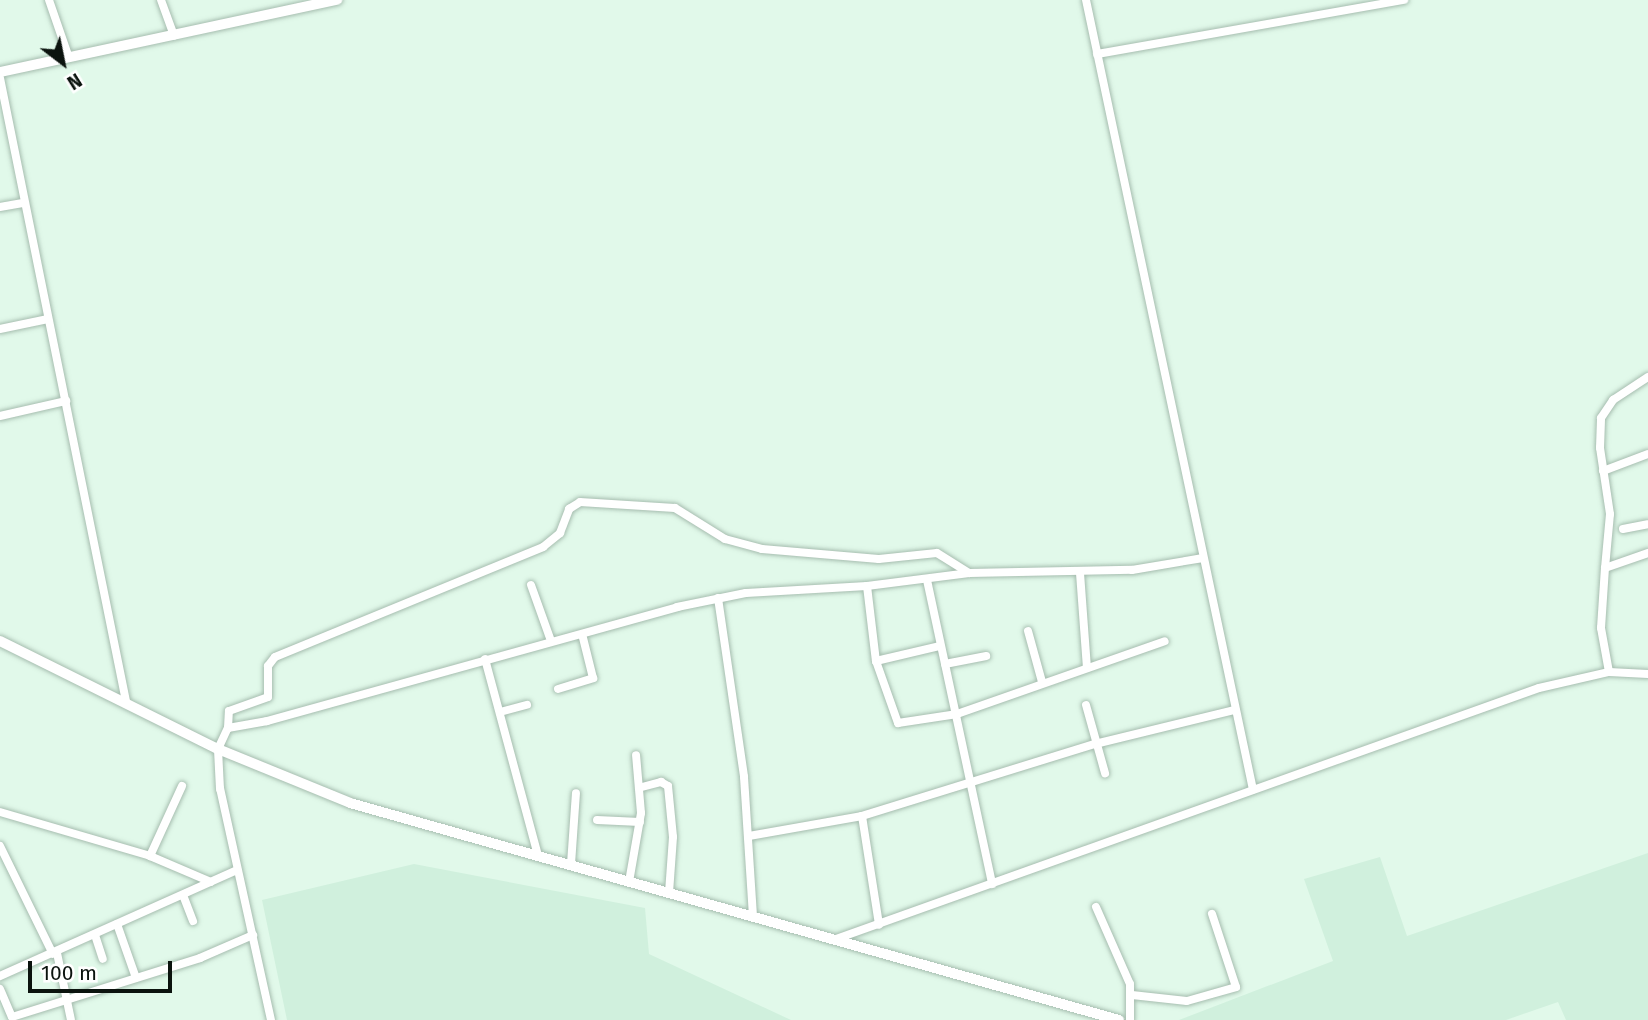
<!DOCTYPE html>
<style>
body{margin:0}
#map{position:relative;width:1648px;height:1020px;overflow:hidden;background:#e1f9ea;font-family:"Fira Sans",sans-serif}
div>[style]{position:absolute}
.built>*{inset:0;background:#d0f0dd}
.roads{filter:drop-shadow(0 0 2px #a6bdaf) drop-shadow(0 0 2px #a6bdaf)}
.street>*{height:8px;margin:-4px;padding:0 4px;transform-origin:4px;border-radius:4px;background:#fff}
.secondary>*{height:10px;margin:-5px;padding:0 5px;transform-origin:5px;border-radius:5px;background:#fff}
span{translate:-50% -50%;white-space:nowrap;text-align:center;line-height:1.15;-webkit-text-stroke:7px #fff;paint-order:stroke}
.north{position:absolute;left:28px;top:28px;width:70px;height:70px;-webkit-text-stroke:5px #fff;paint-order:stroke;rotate:148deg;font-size:19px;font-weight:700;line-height:28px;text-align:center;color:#0b130e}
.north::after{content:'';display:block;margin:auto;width:24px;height:32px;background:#0b130e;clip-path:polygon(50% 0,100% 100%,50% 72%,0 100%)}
.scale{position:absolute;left:28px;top:961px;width:144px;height:32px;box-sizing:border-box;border:4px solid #0b130e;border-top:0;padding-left:9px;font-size:21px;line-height:24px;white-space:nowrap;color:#0b130e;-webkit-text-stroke:5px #fff;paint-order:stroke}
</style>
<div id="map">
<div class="built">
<i style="clip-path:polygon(1648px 853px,1648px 1020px,1566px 1020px,1558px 1002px,1506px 1020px,1179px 1020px,1333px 961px,1304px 879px,1380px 857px,1407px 936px)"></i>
<i style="clip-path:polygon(414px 864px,645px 908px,649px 954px,791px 1020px,287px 1020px,262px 900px)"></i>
</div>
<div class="roads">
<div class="street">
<i style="left:49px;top:0;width:61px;rotate:71deg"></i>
<i style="left:161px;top:0;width:38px;rotate:70deg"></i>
<i style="left:1086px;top:0;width:807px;rotate:78.06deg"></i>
<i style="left:1097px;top:54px;width:312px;rotate:-10deg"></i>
<i style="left:0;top:78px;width:636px;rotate:78.57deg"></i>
<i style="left:0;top:207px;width:23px;rotate:-10deg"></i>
<i style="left:0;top:329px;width:49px;rotate:-11.8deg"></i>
<i style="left:0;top:416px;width:68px;rotate:-12.8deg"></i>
<i style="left:1603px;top:471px;width:48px;rotate:-20.7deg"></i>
<i style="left:1623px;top:529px;width:25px;rotate:-11deg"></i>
<i style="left:1605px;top:568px;width:54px;rotate:-84.7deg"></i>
<i style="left:1610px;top:514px;width:67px;rotate:-98.6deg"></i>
<i style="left:1600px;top:448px;width:30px;rotate:-88deg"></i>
<i style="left:1601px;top:418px;width:22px;rotate:-56deg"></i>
<i style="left:1613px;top:400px;width:42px;rotate:-33.3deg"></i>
<i style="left:1080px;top:573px;width:95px;rotate:85.8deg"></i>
<i style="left:927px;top:580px;width:311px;rotate:77.9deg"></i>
<i style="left:531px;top:585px;width:59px;rotate:70.3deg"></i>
<i style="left:867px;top:586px;width:76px;rotate:83.2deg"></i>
<i style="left:876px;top:661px;width:66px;rotate:70.5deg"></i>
<i style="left:898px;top:723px;width:60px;rotate:-8.7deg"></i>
<i style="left:957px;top:714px;width:220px;rotate:-19.3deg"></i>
<i style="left:718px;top:598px;width:181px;rotate:81.7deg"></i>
<i style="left:744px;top:777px;width:139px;rotate:86.3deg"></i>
<i style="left:1028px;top:631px;width:53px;rotate:74.6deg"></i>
<i style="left:485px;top:659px;width:203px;rotate:74.9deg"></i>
<i style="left:876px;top:661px;width:66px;rotate:-13.2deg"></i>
<i style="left:945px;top:664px;width:42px;rotate:-11deg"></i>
<i style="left:1609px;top:672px;width:45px;rotate:-100.3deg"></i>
<i style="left:1601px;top:628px;width:60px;rotate:-86.2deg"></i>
<i style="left:1605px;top:568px;width:46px;rotate:-19.2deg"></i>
<i style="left:558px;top:689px;width:37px;rotate:-17deg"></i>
<i style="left:593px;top:678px;width:45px;rotate:-104deg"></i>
<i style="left:1086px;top:705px;width:71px;rotate:74.4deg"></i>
<i style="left:500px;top:712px;width:28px;rotate:-15deg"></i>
<i style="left:228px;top:728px;width:17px;rotate:-87deg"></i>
<i style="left:229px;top:711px;width:41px;rotate:-19.7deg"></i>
<i style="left:268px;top:697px;width:31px;rotate:-90deg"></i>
<i style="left:268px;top:666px;width:11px;rotate:-52deg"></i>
<i style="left:275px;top:657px;width:290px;rotate:-22.3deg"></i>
<i style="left:543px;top:547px;width:22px;rotate:-39deg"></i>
<i style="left:560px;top:533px;width:26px;rotate:-69deg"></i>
<i style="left:569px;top:509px;width:13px;rotate:-32deg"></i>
<i style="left:580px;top:502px;width:95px;rotate:3.6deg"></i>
<i style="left:675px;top:508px;width:59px;rotate:31.8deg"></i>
<i style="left:725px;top:539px;width:38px;rotate:15deg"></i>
<i style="left:762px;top:549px;width:117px;rotate:4.9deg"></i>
<i style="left:879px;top:559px;width:58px;rotate:-5.9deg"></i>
<i style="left:937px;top:553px;width:38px;rotate:32deg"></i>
<i style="left:642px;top:787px;width:20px;rotate:-15deg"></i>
<i style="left:661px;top:782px;width:8px;rotate:30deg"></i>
<i style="left:668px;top:786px;width:51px;rotate:84.4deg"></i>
<i style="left:673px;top:837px;width:56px;rotate:94.1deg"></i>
<i style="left:0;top:812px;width:156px;rotate:16.3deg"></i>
<i style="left:150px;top:856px;width:66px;rotate:23.1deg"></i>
<i style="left:862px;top:816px;width:110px;rotate:81.1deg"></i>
<i style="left:597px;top:820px;width:43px;rotate:2.7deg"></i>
<i style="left:749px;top:836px;width:115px;rotate:-10deg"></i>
<i style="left:862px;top:816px;width:244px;rotate:-17.2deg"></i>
<i style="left:1095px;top:744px;width:144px;rotate:-13.7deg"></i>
<i style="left:0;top:846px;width:120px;rotate:63.9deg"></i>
<i style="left:150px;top:856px;width:77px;rotate:-65.4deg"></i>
<i style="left:571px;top:864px;width:71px;rotate:-86deg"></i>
<i style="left:629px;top:882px;width:70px;rotate:-80.1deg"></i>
<i style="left:641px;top:813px;width:58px;rotate:-94.9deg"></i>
<i style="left:183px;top:895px;width:28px;rotate:69deg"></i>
<i style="left:1096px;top:907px;width:84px;rotate:66.2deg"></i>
<i style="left:1130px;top:984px;width:36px;rotate:90deg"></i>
<i style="left:117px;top:924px;width:57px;rotate:70.6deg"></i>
<i style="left:95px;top:935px;width:25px;rotate:72deg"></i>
<i style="left:836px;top:939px;width:746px;rotate:-19.65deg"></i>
<i style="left:1539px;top:688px;width:72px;rotate:-12.9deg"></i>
<i style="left:1609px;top:672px;width:39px;rotate:3deg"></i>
<i style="left:57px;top:953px;width:68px;rotate:78.2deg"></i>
<i style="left:0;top:976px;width:260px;rotate:-24.1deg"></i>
<i style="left:0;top:989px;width:30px;rotate:67deg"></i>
<i style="left:12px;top:1017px;width:197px;rotate:-17.4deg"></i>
<i style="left:200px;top:958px;width:58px;rotate:-23.5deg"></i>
<i style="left:1132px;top:995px;width:55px;rotate:6.2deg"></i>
<i style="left:1187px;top:1001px;width:51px;rotate:-15.9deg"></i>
<i style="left:1236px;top:987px;width:77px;rotate:-108.2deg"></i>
<i style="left:271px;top:1020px;width:237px;rotate:-102.4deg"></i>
<i style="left:220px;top:789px;width:40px;rotate:-92.9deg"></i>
<i style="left:218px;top:749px;width:23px;rotate:-65deg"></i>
<i style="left:228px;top:728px;width:40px;rotate:-10deg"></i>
<i style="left:267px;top:721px;width:426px;rotate:-15.5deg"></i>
<i style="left:677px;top:607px;width:70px;rotate:-11.5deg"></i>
<i style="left:746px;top:593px;width:121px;rotate:-3.3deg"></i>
<i style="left:867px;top:586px;width:103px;rotate:-7.3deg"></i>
<i style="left:969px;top:573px;width:163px;rotate:-1.1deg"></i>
<i style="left:1132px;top:570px;width:72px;rotate:-9.6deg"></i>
</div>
<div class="secondary">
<i style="left:0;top:72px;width:345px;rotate:-12.1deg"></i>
<i style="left:0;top:641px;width:243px;rotate:26.4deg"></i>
<i style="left:218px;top:749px;width:143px;rotate:22.2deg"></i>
<i style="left:350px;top:803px;width:799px;rotate:15.76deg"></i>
</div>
</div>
<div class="north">N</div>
<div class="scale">100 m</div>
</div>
